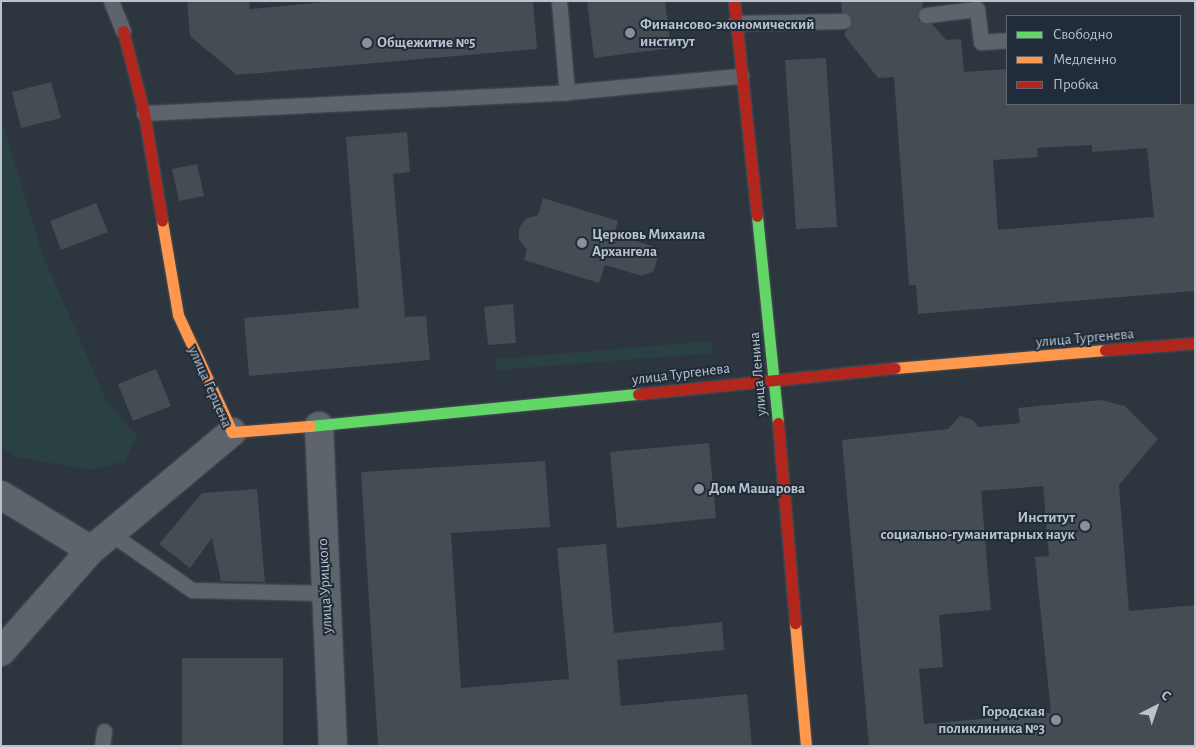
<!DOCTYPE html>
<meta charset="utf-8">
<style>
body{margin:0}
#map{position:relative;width:1196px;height:747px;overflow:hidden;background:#2d353e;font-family:"Alegreya Sans",sans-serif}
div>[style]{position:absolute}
.green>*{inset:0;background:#2a4144}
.building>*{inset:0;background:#464c53}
.roads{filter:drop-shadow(0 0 1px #4c5158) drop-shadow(0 0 1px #4c5158)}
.lane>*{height:15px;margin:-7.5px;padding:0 7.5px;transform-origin:7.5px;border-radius:7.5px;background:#5e646b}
.street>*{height:28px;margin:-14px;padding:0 14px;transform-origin:14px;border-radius:14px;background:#5e646b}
.fast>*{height:11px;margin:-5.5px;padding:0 5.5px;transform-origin:5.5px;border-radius:5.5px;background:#63d668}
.slow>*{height:11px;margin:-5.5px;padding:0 5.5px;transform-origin:5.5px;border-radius:5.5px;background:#ff974d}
.jam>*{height:11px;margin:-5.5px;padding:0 5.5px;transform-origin:5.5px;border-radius:5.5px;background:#b3261e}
.dots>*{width:14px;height:14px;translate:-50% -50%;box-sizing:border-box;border:2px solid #202c39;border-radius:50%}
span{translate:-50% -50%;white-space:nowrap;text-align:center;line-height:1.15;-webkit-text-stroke:4px #202c39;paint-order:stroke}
.poi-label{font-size:15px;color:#b9c2cd;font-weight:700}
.left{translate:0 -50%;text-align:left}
.right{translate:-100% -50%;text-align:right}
.street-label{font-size:15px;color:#b9c2cd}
.frame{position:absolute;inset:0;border:2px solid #b9c2cd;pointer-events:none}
.legend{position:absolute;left:1006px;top:15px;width:175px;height:90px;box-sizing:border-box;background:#202c39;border:1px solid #5d6874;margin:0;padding:6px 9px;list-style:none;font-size:15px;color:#b9c2cd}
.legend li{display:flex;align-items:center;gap:10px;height:25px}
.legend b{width:25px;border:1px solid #5d6874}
.north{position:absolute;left:1131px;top:682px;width:50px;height:50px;-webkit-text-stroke:4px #202c39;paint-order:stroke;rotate:41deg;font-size:14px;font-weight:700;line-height:20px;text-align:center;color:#b9c2cd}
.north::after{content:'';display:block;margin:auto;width:18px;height:22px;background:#b9c2cd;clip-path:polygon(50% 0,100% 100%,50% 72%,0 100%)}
</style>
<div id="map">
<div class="green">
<i style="clip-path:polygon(1px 118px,43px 256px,107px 402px,137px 435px,125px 461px,90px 470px,17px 457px,1px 447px)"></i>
<i style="clip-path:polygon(712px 341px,713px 353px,497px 370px,496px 359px)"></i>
</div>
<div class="building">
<i style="clip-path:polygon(187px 1px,249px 1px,250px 9px,336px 1px,533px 1px,537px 49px,237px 75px,190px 36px)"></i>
<i style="clip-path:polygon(587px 1px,665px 1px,671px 48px,594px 58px)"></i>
<i style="clip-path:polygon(evenodd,841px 1px,924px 1px,918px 20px,932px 24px,946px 40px,961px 39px,964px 72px,1007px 69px,1007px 104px,1195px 104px,1195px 291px,918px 314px,916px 285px,909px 285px,894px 77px,878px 78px,844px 35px,852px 20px,842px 12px,841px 1px,1092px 145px,1092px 152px,1147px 148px,1154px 217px,998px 230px,993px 160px,1038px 157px,1037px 148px,1092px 145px)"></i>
<i style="clip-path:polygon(826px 58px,837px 227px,796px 229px,785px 60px)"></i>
<i style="clip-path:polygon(51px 82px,61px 118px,21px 128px,12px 92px)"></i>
<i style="clip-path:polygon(407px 132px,410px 172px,393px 174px,405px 317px,426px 316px,430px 360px,249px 376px,244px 318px,359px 308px,346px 137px)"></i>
<i style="clip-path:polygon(197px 164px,204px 196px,179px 201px,172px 169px)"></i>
<i style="clip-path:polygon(543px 198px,618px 221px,614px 234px,652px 246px,658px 256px,654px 271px,642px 276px,605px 265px,599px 283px,524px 260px,527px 250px,519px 240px,519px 229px,525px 219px,538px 215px)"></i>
<i style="clip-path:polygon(96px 203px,108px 232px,61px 250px,50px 221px)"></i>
<i style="clip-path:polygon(513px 304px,516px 343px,488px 345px,484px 307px)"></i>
<i style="clip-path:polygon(156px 369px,171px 406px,133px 421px,118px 384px)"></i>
<i style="clip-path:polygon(evenodd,1101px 400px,1125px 406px,1158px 439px,1119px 485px,1129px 611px,1195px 605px,1195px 746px,869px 746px,842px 440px,948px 429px,960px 416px,973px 420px,978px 427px,1020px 423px,1018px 408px,1101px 400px,1043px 486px,1049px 556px,1035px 557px,1051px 713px,924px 724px,919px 669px,943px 667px,939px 615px,991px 610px,981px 491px,1043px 486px)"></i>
<i style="clip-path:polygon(709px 443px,716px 518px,617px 528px,610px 452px)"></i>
<i style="clip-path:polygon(545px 461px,550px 527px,451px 533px,461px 688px,569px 679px,557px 548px,606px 544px,614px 633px,722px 622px,724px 650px,617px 660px,621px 706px,747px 694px,752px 746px,378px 746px,361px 472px)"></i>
<i style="clip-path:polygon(257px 489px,265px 582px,221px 581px,212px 538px,190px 568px,159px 544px,202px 493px)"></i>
<i style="clip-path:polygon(182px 658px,283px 658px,283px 746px,182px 746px)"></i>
</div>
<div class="roads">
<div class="lane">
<i style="left:111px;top:1px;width:32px;rotate:68deg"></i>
<i style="left:559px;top:1px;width:91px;rotate:85deg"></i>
<i style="left:926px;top:15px;width:51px;rotate:-6.7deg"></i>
<i style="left:977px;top:9px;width:33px;rotate:83deg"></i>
<i style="left:981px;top:42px;width:26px;rotate:-4deg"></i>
<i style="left:735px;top:23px;width:108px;rotate:-1.1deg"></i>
<i style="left:144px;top:113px;width:424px;rotate:-2.8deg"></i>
<i style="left:567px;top:92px;width:175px;rotate:-5.3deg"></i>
<i style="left:110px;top:533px;width:100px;rotate:34.8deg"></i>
<i style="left:192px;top:590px;width:134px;rotate:1.3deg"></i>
<i style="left:102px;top:746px;width:15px;rotate:-82deg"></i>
</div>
<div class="street">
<i style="left:319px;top:426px;width:320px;rotate:87.5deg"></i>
<i style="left:1px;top:495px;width:105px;rotate:31.4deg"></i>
<i style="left:1px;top:652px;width:136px;rotate:-48.6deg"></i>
<i style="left:91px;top:550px;width:184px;rotate:-39.9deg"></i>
</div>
<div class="fast">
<i style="left:757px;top:216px;width:208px;rotate:84.2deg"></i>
<i style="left:310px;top:426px;width:330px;rotate:-5.6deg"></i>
</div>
<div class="slow">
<i style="left:162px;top:221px;width:95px;rotate:80.3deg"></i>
<i style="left:178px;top:315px;width:129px;rotate:65.2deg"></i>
<i style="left:232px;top:432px;width:78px;rotate:-4.4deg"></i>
<i style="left:895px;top:368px;width:211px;rotate:-4.9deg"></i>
<i style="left:795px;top:623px;width:123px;rotate:84.9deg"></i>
</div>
<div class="jam">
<i style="left:734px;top:1px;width:216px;rotate:83.9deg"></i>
<i style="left:123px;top:31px;width:85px;rotate:75.6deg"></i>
<i style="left:144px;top:113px;width:109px;rotate:80.5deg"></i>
<i style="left:1105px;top:350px;width:90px;rotate:-4.4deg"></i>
<i style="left:638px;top:394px;width:258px;rotate:-5.8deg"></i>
<i style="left:778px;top:423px;width:201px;rotate:85.1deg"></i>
</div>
</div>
<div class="dots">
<i style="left:630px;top:33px;background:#88919b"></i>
<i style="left:367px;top:43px;background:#88919b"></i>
<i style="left:582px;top:243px;background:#88919b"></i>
<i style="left:699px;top:489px;background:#88919b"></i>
<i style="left:1085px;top:526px;background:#88919b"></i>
<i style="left:1056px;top:720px;background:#88919b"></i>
</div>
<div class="poi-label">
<span class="left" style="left:640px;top:33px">Финансово-экономический<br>институт</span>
<span class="left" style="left:377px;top:43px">Общежитие №5</span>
<span class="left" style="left:592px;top:243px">Церковь Михаила<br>Архангела</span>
<span class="left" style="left:709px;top:489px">Дом Машарова</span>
<span class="right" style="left:1075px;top:526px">Институт<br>социально-гуманитарных наук</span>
<span class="right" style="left:1045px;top:720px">Городская<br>поликлиника №3</span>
</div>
<div class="street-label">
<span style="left:1085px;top:338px;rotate:-5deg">улица Тургенева</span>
<span style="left:681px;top:374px;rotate:-7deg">улица Тургенева</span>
<span style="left:758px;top:374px;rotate:-95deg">улица Ленина</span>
<span style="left:210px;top:387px;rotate:66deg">улица Герцена</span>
<span style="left:325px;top:586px;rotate:-93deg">улица Урицкого</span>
</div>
<div class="frame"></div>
<ul class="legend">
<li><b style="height:6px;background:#63d668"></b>Свободно</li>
<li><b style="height:6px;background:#ff974d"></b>Медленно</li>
<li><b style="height:6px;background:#b3261e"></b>Пробка</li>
</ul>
<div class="north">С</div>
</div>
